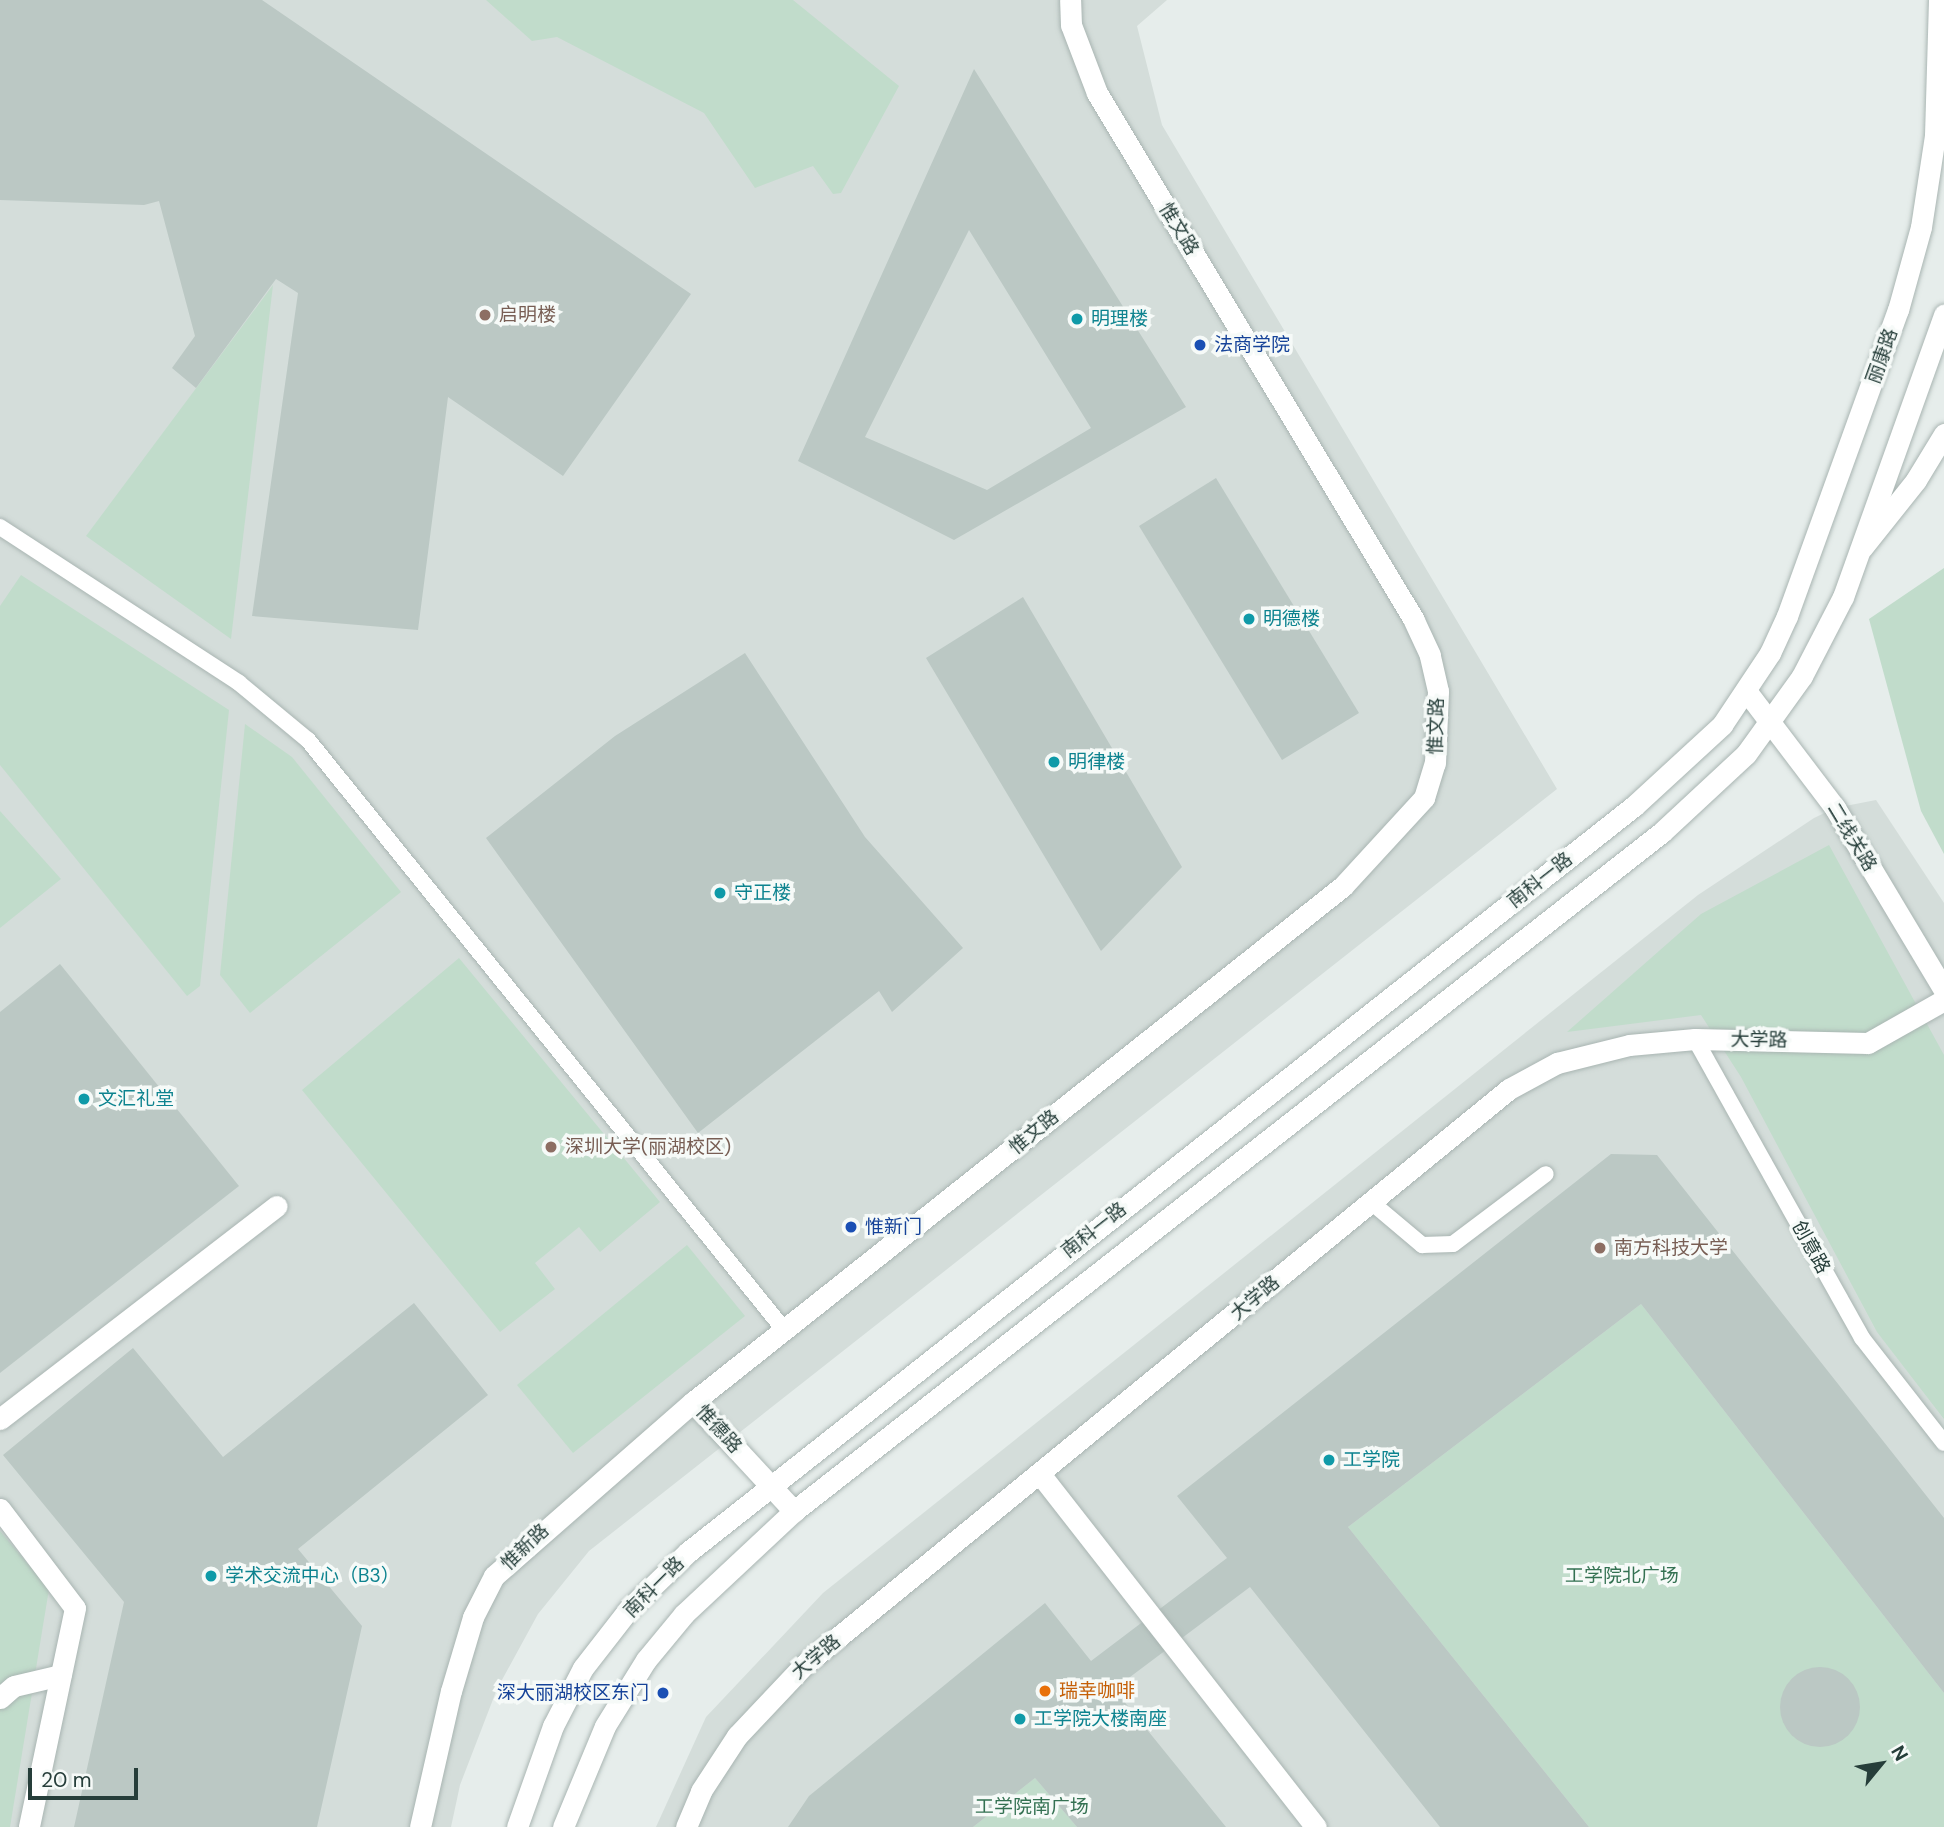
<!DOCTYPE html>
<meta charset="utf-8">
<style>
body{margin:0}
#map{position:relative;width:1944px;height:1827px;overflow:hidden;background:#e6edeb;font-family:"DM Sans","Noto Sans SC",sans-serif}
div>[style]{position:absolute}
.built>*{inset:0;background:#d4ddda}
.green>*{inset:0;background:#c1dccb}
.building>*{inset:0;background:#bbc8c4}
.round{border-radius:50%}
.roads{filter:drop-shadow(0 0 2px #a9b5b2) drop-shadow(0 0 2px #a9b5b2)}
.service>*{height:16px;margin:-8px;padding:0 8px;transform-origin:8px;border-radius:8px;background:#fff}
.minor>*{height:21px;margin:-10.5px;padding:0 10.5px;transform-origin:10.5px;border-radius:10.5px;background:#fff}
.tertiary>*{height:21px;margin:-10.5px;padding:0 10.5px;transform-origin:10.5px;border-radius:10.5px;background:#fff}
.dots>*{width:19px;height:19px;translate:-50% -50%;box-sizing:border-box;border:4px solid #f6faf8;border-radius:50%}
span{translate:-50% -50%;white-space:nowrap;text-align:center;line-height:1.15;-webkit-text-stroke:7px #f6faf8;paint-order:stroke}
.street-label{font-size:19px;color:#263e3a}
.education-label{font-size:19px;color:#785e54}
.left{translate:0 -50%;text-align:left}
.culture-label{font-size:19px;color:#0d838f}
.transit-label{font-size:19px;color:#164399}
.right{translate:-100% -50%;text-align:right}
.park-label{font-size:19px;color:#347152}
.food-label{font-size:19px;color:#c56008}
.north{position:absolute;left:1846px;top:1729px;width:70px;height:70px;-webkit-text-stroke:5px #f6faf8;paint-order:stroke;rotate:60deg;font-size:19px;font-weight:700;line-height:28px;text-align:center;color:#263e3a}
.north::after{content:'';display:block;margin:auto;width:24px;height:32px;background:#263e3a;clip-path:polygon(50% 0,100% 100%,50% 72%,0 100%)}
.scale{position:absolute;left:28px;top:1768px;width:110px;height:32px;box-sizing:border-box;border:4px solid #263e3a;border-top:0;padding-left:9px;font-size:21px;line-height:24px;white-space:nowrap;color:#263e3a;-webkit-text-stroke:5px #f6faf8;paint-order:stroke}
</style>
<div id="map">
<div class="built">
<i style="clip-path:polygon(0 0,1167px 0,1137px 26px,1162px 125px,1557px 789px,589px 1551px,538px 1614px,497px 1689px,460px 1785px,451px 1827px,0 1827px)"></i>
<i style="clip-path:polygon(1876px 800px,1944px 903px,1944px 1827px,656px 1827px,706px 1717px,823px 1593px,1698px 895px,1814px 818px,1835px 808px)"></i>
</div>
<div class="green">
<i style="clip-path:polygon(486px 0,793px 0,899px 86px,841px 193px,833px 194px,813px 166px,755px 188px,704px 113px,557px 37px,532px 41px)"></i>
<i style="clip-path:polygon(273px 285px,231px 639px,86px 536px)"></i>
<i style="clip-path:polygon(1944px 568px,1944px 854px,1921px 811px,1869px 619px)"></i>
<i style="clip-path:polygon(21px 575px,229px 710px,200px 986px,187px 996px,0 765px,0 606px)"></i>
<i style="clip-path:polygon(245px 724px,292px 757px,401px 892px,250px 1013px,220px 975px)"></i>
<i style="clip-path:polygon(0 811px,61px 879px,0 928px)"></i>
<i style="clip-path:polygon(1829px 845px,1944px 1055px,1944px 1419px,1877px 1332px,1741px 1077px,1701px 1015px,1567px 1032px,1701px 914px)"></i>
<i style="clip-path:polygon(459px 958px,660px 1202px,600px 1252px,579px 1227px,535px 1263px,555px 1289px,500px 1332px,302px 1090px)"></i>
<i style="clip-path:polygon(687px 1245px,745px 1316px,573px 1453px,517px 1385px)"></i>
<i style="clip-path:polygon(1641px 1304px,1944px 1693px,1944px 1827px,1589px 1827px,1348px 1527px)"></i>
<i style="clip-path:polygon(0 1531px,49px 1589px,10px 1827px,0 1827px)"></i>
<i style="clip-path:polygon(1035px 1778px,1077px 1827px,973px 1827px)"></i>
</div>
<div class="building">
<i style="clip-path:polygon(0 0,262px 0,691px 294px,563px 476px,448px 397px,418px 630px,252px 616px,298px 293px,276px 279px,196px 388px,172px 368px,195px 336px,159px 201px,144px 205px,0 200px)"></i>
<i style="clip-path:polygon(evenodd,974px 69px,1186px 407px,954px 540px,798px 461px,974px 69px,969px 230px,1091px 428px,987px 490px,865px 437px,969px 230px)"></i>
<i style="clip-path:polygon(1216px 478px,1359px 713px,1282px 760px,1139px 526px)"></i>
<i style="clip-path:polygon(1023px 597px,1182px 867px,1101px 951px,926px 658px)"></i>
<i style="clip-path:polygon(745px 653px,865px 837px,963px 948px,892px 1012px,879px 991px,698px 1133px,486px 838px,615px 736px)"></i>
<i style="clip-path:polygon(60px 964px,239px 1186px,0 1373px,0 1012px)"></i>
<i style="clip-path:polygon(1611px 1154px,1657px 1155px,1944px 1518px,1944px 1693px,1641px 1304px,1348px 1527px,1589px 1827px,1440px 1827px,1250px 1587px,1114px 1689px,1226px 1827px,1077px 1827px,1035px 1778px,973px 1827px,788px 1827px,809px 1796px,1045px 1603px,1091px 1661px,1227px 1558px,1177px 1496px)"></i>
<i style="clip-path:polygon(414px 1303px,488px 1395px,298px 1549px,362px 1626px,317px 1827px,74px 1827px,124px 1602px,3px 1455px,133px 1348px,223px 1457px)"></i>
<i class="round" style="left:1780px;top:1667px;width:80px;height:80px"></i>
</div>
<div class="roads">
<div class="service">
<i style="left:0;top:527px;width:285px;rotate:33.1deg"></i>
<i style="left:239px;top:683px;width:89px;rotate:39.6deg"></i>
<i style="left:308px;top:740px;width:759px;rotate:51.09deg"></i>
<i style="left:1695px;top:1039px;width:342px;rotate:60.8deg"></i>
<i style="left:1862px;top:1338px;width:133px;rotate:52deg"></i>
<i style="left:1371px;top:1202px;width:67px;rotate:40.1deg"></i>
<i style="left:1422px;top:1245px;width:31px;rotate:-2deg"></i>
<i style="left:1453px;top:1244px;width:116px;rotate:-37deg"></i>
</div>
<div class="minor">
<i style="left:1862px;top:548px;width:87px;rotate:-51.5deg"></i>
<i style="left:1916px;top:480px;width:54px;rotate:-58.7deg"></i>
<i style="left:1747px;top:692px;width:146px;rotate:52.8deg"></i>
<i style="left:1835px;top:808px;width:212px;rotate:59.1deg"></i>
<i style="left:693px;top:1402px;width:149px;rotate:47.2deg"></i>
<i style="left:0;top:1419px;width:349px;rotate:-37.6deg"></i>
<i style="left:1040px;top:1474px;width:448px;rotate:52deg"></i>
<i style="left:0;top:1509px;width:124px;rotate:52.9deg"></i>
<i style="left:75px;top:1608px;width:224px;rotate:101.9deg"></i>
<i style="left:0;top:1698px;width:18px;rotate:-41deg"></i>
<i style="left:14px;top:1686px;width:48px;rotate:-13.2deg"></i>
<i style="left:420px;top:1827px;width:139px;rotate:-77.2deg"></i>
<i style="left:451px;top:1691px;width:77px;rotate:-73.4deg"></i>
<i style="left:473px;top:1617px;width:46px;rotate:-62.9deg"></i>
<i style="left:494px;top:1576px;width:264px;rotate:-41.2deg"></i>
<i style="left:693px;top:1402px;width:830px;rotate:-38.44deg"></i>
<i style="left:1343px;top:886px;width:120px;rotate:-47.4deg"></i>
<i style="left:1424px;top:798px;width:37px;rotate:-73deg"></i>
<i style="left:1435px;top:763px;width:72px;rotate:-87.6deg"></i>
<i style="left:1438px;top:691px;width:37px;rotate:-103deg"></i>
<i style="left:1430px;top:655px;width:38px;rotate:-115deg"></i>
<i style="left:1414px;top:620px;width:615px;rotate:-121.03deg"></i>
<i style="left:1097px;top:93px;width:73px;rotate:-110.9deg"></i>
<i style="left:1071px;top:25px;width:25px;rotate:-92deg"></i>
<i style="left:686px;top:1827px;width:39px;rotate:-67deg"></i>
<i style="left:701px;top:1791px;width:66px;rotate:-56.8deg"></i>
<i style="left:737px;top:1736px;width:98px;rotate:-46.7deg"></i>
<i style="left:804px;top:1665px;width:910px;rotate:-39.25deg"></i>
<i style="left:1509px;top:1089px;width:55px;rotate:-28.4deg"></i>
<i style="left:1557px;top:1063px;width:74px;rotate:-14deg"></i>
<i style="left:1629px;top:1045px;width:66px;rotate:-5.2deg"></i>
<i style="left:1695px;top:1039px;width:173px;rotate:1.3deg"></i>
<i style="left:1868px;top:1043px;width:87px;rotate:-29.5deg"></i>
</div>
<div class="tertiary">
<i style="left:517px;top:1827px;width:107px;rotate:-70.4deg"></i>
<i style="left:553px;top:1726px;width:65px;rotate:-62.7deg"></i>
<i style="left:583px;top:1668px;width:75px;rotate:-52.1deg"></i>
<i style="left:629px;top:1609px;width:82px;rotate:-44deg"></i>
<i style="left:688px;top:1552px;width:1205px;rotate:-38.26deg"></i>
<i style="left:1634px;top:806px;width:120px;rotate:-42.6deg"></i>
<i style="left:1722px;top:725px;width:87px;rotate:-56.3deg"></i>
<i style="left:1770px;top:653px;width:41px;rotate:-65.3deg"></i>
<i style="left:1787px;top:616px;width:326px;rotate:-70.1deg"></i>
<i style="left:1898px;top:310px;width:86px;rotate:-74.5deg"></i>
<i style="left:1921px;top:227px;width:93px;rotate:-81.3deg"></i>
<i style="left:1935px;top:135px;width:135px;rotate:-88.3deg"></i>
<i style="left:563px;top:1827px;width:109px;rotate:-67.4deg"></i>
<i style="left:605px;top:1726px;width:78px;rotate:-58.2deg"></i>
<i style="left:646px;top:1660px;width:60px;rotate:-50.4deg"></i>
<i style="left:684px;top:1614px;width:151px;rotate:-43.1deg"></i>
<i style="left:794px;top:1511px;width:1102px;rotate:-38.03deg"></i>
<i style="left:1662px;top:832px;width:115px;rotate:-42.9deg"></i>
<i style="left:1746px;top:754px;width:96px;rotate:-54.3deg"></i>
<i style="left:1802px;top:676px;width:89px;rotate:-62.6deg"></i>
<i style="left:1843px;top:597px;width:300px;rotate:-70.3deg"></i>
</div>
</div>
<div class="dots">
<i style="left:485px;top:315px;background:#8d6e63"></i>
<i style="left:1077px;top:319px;background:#0f9aa8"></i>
<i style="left:1200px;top:345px;background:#1a4fb4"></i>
<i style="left:1249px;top:619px;background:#0f9aa8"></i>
<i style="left:1054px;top:762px;background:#0f9aa8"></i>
<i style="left:720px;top:893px;background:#0f9aa8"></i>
<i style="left:84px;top:1099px;background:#0f9aa8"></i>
<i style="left:551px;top:1147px;background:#8d6e63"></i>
<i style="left:851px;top:1227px;background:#1a4fb4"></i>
<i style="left:1600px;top:1248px;background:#8d6e63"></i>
<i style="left:1329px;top:1460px;background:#0f9aa8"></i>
<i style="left:211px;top:1576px;background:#0f9aa8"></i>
<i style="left:1045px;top:1691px;background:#e8710a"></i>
<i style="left:663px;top:1693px;background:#1a4fb4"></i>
<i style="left:1020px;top:1719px;background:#0f9aa8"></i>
</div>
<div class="street-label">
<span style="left:1179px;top:229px;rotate:59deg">惟文路</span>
<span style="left:1882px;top:356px;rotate:-70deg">丽康路</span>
<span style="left:1436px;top:726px;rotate:-88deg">惟文路</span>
<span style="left:1852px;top:837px;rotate:59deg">二线关路</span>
<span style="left:1540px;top:880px;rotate:-38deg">南科一路</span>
<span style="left:1759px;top:1040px;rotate:1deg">大学路</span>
<span style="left:1034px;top:1132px;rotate:-39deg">惟文路</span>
<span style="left:1094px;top:1230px;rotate:-38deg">南科一路</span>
<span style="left:1811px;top:1247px;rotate:61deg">创意路</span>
<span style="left:1255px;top:1298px;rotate:-40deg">大学路</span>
<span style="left:719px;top:1429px;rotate:48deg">惟德路</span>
<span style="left:525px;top:1547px;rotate:-43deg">惟新路</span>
<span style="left:654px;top:1587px;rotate:-45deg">南科一路</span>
<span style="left:816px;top:1657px;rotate:-40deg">大学路</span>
</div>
<div class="education-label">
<span class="left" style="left:499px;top:315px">启明楼</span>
<span class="left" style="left:565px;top:1147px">深圳大学(丽湖校区)</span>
<span class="left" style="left:1614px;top:1248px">南方科技大学</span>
</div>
<div class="culture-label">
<span class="left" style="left:1091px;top:319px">明理楼</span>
<span class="left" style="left:1263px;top:619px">明德楼</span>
<span class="left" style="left:1068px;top:762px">明律楼</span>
<span class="left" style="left:734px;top:893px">守正楼</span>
<span class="left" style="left:98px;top:1099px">文汇礼堂</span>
<span class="left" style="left:1343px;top:1460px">工学院</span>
<span class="left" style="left:225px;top:1576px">学术交流中心（B3）</span>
<span class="left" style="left:1034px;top:1719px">工学院大楼南座</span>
</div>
<div class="transit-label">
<span class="left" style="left:1214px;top:345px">法商学院</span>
<span class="left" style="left:865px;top:1227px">惟新门</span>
<span class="right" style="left:649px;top:1693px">深大丽湖校区东门</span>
</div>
<div class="park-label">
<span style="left:1622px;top:1576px">工学院北广场</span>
<span style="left:1032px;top:1807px">工学院南广场</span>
</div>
<div class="food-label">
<span class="left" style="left:1059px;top:1691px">瑞幸咖啡</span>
</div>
<div class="north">N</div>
<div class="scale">20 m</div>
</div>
